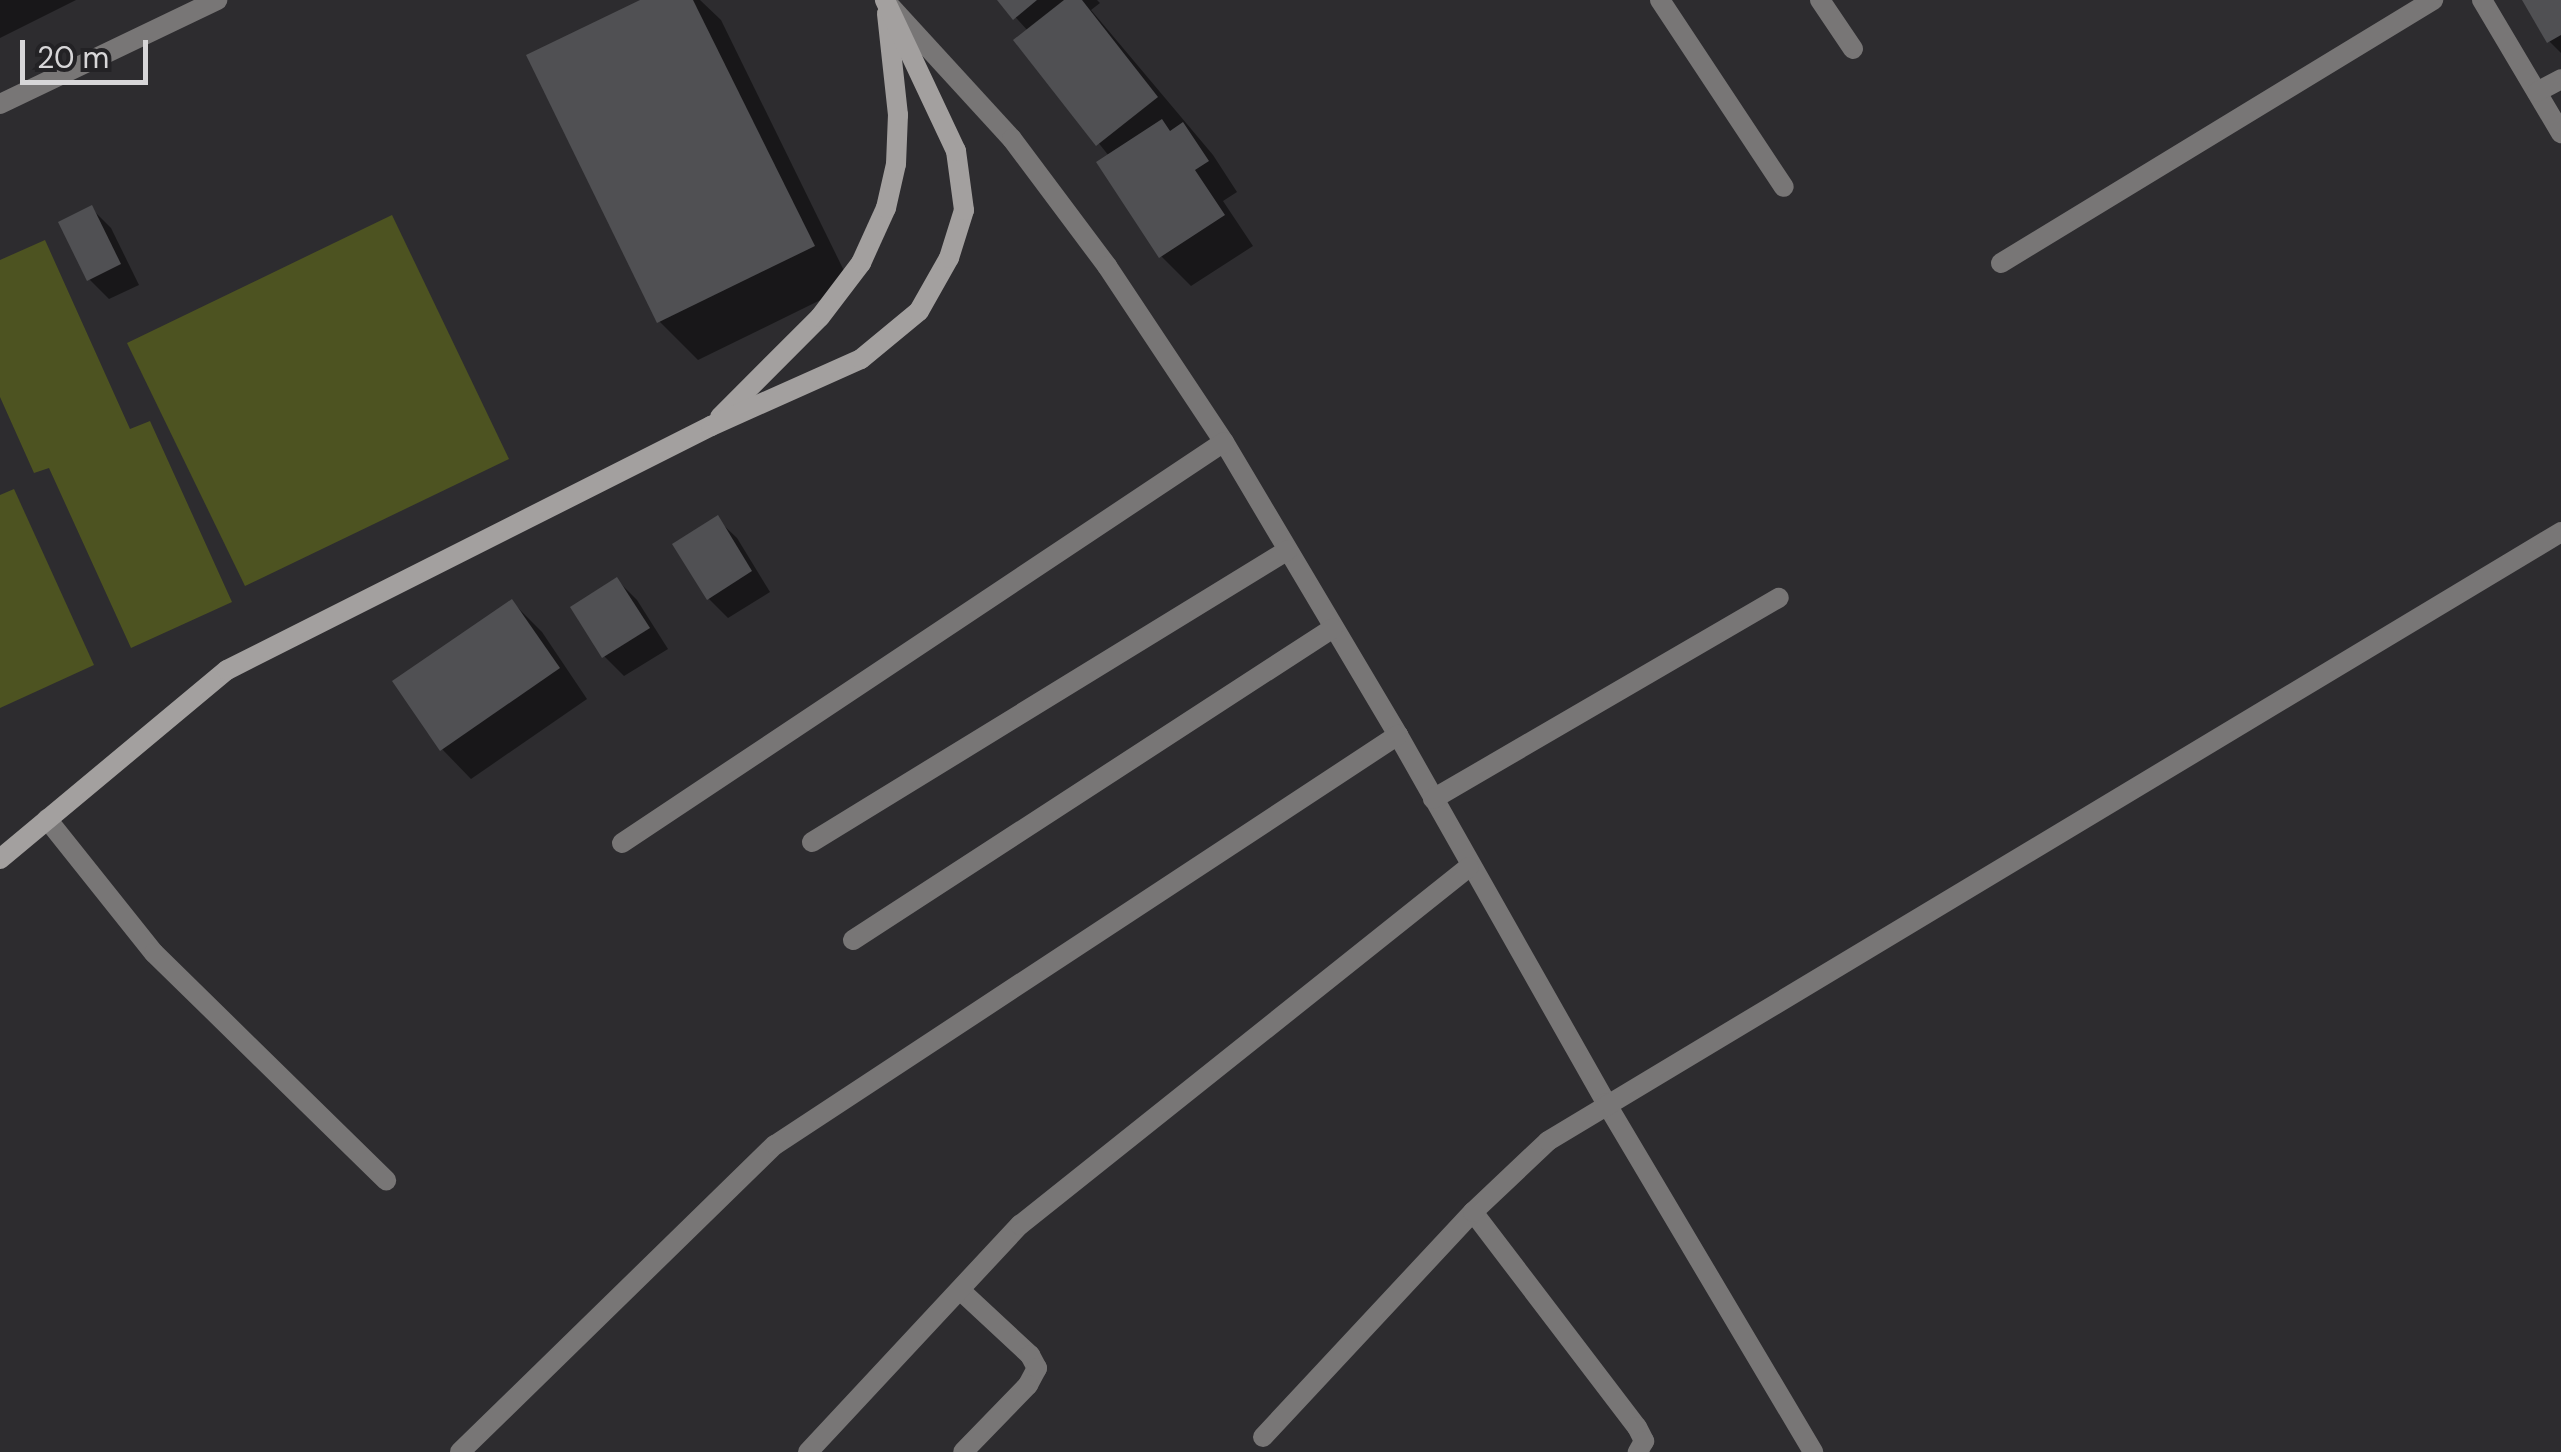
<!DOCTYPE html>
<style>
body{margin:0}
#map{position:relative;width:2561px;height:1452px;overflow:hidden;background:#2d2c2f;font-family:"DM Sans",sans-serif}
div>[style]{position:absolute}
.green>*{inset:0;background:#4d5321}
.shadow>*{inset:0;background:#0007}
.building>*{inset:0;background:#505053}
.lane>*{height:20px;margin:-10px;padding:0 10px;transform-origin:10px;border-radius:10px;background:#787676}
.street>*{height:20px;margin:-10px;padding:0 10px;transform-origin:10px;border-radius:10px;background:#787676}
.secondary>*{height:20px;margin:-10px;padding:0 10px;transform-origin:10px;border-radius:10px;background:#a3a09f}
span{translate:-50% -50%;white-space:nowrap;text-align:center;line-height:1.15;-webkit-text-stroke:10px #232225;paint-order:stroke}
.scale{position:absolute;left:20px;top:40px;width:128px;height:45px;box-sizing:border-box;border:5px solid #d7d6d8;border-top:0;padding-left:12px;font-size:30px;line-height:35px;white-space:nowrap;color:#d7d6d8;-webkit-text-stroke:8px #232225;paint-order:stroke}
</style>
<div id="map">
<div class="green">
<i style="clip-path:polygon(392px 215px,509px 459px,245px 586px,127px 343px)"></i>
<i style="clip-path:polygon(45px 240px,130px 429px,150px 421px,232px 602px,131px 648px,49px 468px,34px 473px,0 397px,0 260px)"></i>
<i style="clip-path:polygon(14px 489px,94px 665px,0 708px,0 495px)"></i>
</div>
<div class="shadow">
<i style="clip-path:polygon(0 0,76px 0,0 38px)"></i>
<i style="clip-path:polygon(645px 0,700px 0,721px 20px,851px 285px,698px 360px,659px 321px)"></i>
<i style="clip-path:polygon(1000px 0,1097px 0,1100px 3px,1091px 10px,1213px 155px,1237px 192px,1223px 201px,1253px 246px,1191px 286px,1161px 256px,1109px 156px,1016px 40px,1028px 31px)"></i>
<i style="clip-path:polygon(2525px 0,2561px 0,2561px 53px,2549px 41px)"></i>
<i style="clip-path:polygon(91px 208px,111px 228px,139px 285px,109px 299px,89px 279px)"></i>
<i style="clip-path:polygon(717px 519px,737px 538px,770px 592px,728px 618px,709px 599px)"></i>
<i style="clip-path:polygon(617px 580px,637px 600px,668px 649px,624px 676px,604px 656px)"></i>
<i style="clip-path:polygon(512px 602px,542px 632px,587px 699px,471px 779px,442px 749px)"></i>
</div>
<div class="building">
<i style="clip-path:polygon(640px 0,693px 0,815px 246px,657px 323px,526px 55px)"></i>
<i style="clip-path:polygon(997px 0,1037px 0,1013px 20px)"></i>
<i style="clip-path:polygon(1064px 0,1082px 0,1158px 97px,1096px 146px,1013px 40px)"></i>
<i style="clip-path:polygon(2522px 0,2561px 0,2561px 35px,2547px 43px)"></i>
<i style="clip-path:polygon(1162px 119px,1170px 131px,1183px 122px,1209px 161px,1195px 170px,1225px 215px,1159px 258px,1096px 162px)"></i>
<i style="clip-path:polygon(92px 205px,121px 264px,87px 281px,58px 222px)"></i>
<i style="clip-path:polygon(718px 515px,752px 571px,707px 600px,672px 544px)"></i>
<i style="clip-path:polygon(617px 577px,650px 628px,602px 658px,570px 607px)"></i>
<i style="clip-path:polygon(512px 599px,560px 668px,440px 751px,392px 681px)"></i>
</div>
<div class="lane">
<i style="left:0;top:104px;width:241px;rotate:-25.6deg"></i>
<i style="left:47px;top:819px;width:171px;rotate:51.4deg"></i>
<i style="left:154px;top:953px;width:325px;rotate:44.4deg"></i>
</div>
<div class="street">
<i style="left:1660px;top:0;width:224px;rotate:56.5deg"></i>
<i style="left:1820px;top:0;width:59px;rotate:56deg"></i>
<i style="left:2482px;top:0;width:155px;rotate:59.3deg"></i>
<i style="left:891px;top:7px;width:179px;rotate:47.5deg"></i>
<i style="left:1012px;top:139px;width:159px;rotate:53.2deg"></i>
<i style="left:1107px;top:266px;width:211px;rotate:56.4deg"></i>
<i style="left:1224px;top:442px;width:341px;rotate:59.3deg"></i>
<i style="left:1398px;top:735px;width:423px;rotate:60.5deg"></i>
<i style="left:1606px;top:1103px;width:406px;rotate:59.3deg"></i>
<i style="left:2537px;top:92px;width:27px;rotate:-28deg"></i>
<i style="left:2001px;top:263px;width:506px;rotate:-31.33deg"></i>
<i style="left:1433px;top:799px;width:400px;rotate:-30.2deg"></i>
<i style="left:812px;top:842px;width:558px;rotate:-31.53deg"></i>
<i style="left:622px;top:843px;width:723px;rotate:-33.67deg"></i>
<i style="left:853px;top:940px;width:572px;rotate:-33.02deg"></i>
<i style="left:1473px;top:1212px;width:270px;rotate:52.7deg"></i>
<i style="left:1637px;top:1427px;width:16px;rotate:63deg"></i>
<i style="left:1644px;top:1441px;width:13px;rotate:119deg"></i>
<i style="left:960px;top:1290px;width:96px;rotate:42.9deg"></i>
<i style="left:1030px;top:1355px;width:15px;rotate:62deg"></i>
<i style="left:1037px;top:1368px;width:19px;rotate:118deg"></i>
<i style="left:1028px;top:1385px;width:93px;rotate:134.1deg"></i>
<i style="left:1263px;top:1437px;width:308px;rotate:-47deg"></i>
<i style="left:1473px;top:1212px;width:103px;rotate:-43.4deg"></i>
<i style="left:1548px;top:1141px;width:1182px;rotate:-31.01deg"></i>
<i style="left:460px;top:1452px;width:440px;rotate:-44.3deg"></i>
<i style="left:775px;top:1145px;width:746px;rotate:-33.35deg"></i>
<i style="left:808px;top:1452px;width:311px;rotate:-47deg"></i>
<i style="left:1020px;top:1225px;width:574px;rotate:-38.57deg"></i>
</div>
<div class="secondary">
<i style="left:720px;top:417px;width:141px;rotate:-45deg"></i>
<i style="left:820px;top:317px;width:68px;rotate:-52.8deg"></i>
<i style="left:861px;top:263px;width:60px;rotate:-65.6deg"></i>
<i style="left:886px;top:208px;width:45px;rotate:-77.2deg"></i>
<i style="left:896px;top:164px;width:49px;rotate:-87.7deg"></i>
<i style="left:898px;top:115px;width:102px;rotate:-96.2deg"></i>
<i style="left:0;top:859px;width:295px;rotate:-39.8deg"></i>
<i style="left:227px;top:670px;width:542px;rotate:-26.75deg"></i>
<i style="left:711px;top:426px;width:164px;rotate:-24.1deg"></i>
<i style="left:861px;top:359px;width:75px;rotate:-39.6deg"></i>
<i style="left:919px;top:311px;width:61px;rotate:-60.5deg"></i>
<i style="left:949px;top:258px;width:50px;rotate:-72.6deg"></i>
<i style="left:964px;top:210px;width:60px;rotate:-97.7deg"></i>
<i style="left:956px;top:151px;width:167px;rotate:-115.2deg"></i>
</div>
<div class="scale">20 m</div>
</div>
